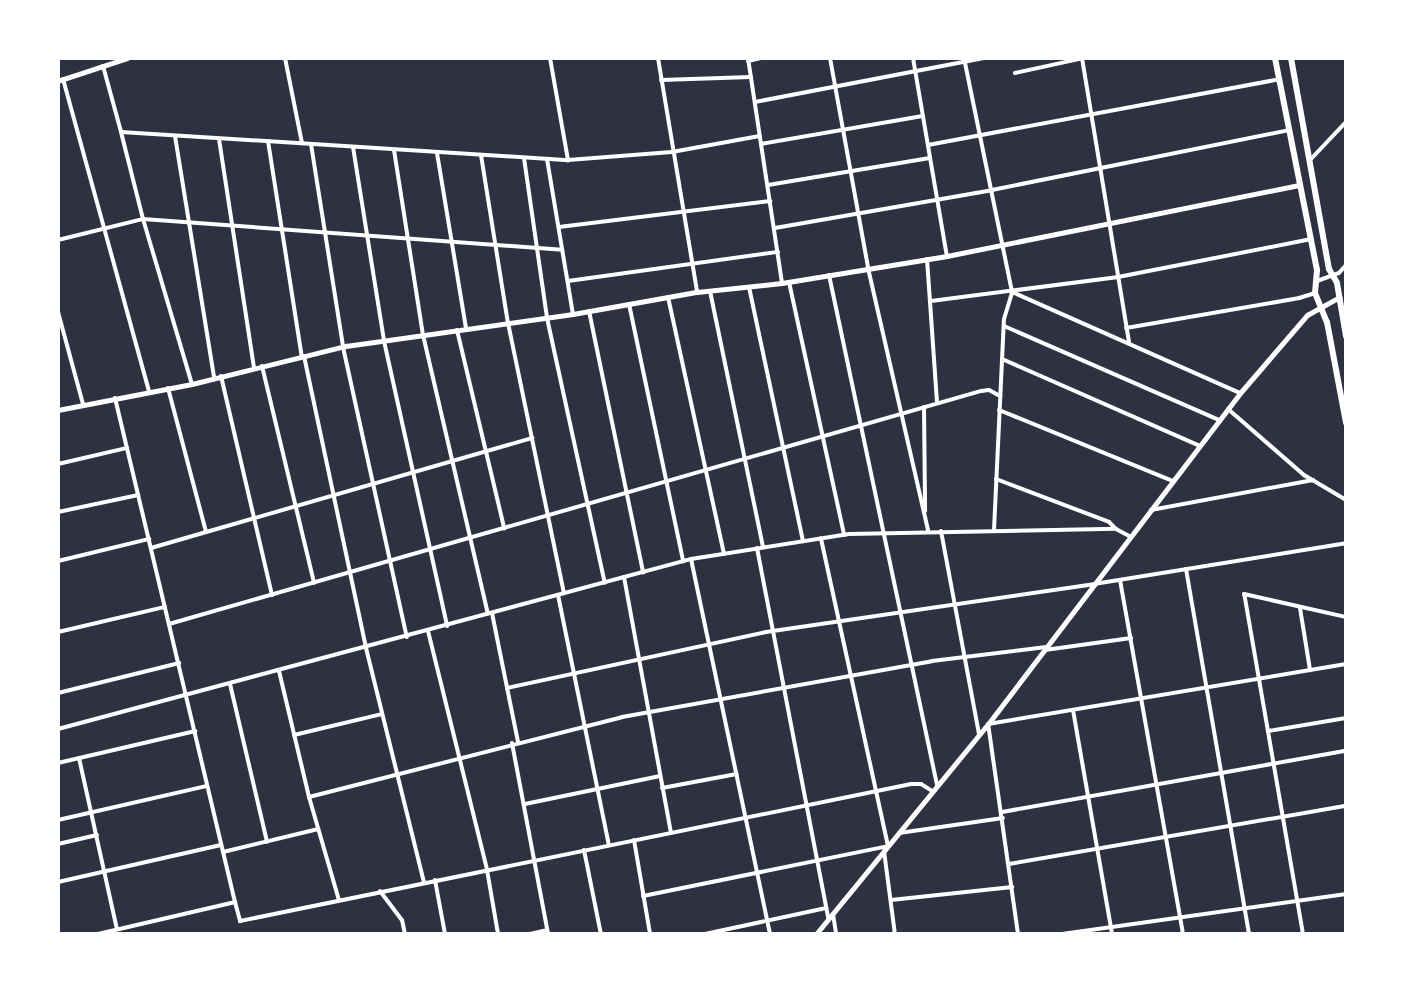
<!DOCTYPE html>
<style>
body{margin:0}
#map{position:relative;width:1404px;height:992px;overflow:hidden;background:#2d3142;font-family:"Exo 2",sans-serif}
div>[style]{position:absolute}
.minor>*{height:4px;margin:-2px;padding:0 2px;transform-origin:2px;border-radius:2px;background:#fff}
.tertiary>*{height:4.5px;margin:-2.25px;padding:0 2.25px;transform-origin:2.25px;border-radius:2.25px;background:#fff}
.secondary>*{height:5px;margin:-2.5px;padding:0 2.5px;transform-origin:2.5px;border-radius:2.5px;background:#fff}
.trunk>*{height:6px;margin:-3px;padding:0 3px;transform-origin:3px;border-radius:3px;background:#fff}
span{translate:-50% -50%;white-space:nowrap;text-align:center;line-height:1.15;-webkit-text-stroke:4.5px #fff;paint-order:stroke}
.frame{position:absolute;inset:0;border:60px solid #fff;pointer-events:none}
</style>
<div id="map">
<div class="minor">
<i style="left:285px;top:58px;width:87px;rotate:78.7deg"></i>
<i style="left:550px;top:58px;width:104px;rotate:80deg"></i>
<i style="left:658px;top:58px;width:237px;rotate:80.5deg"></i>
<i style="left:748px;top:58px;width:228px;rotate:81.4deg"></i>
<i style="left:830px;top:58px;width:213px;rotate:79.7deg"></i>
<i style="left:868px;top:268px;width:270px;rotate:77.1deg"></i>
<i style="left:913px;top:58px;width:201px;rotate:80.3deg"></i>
<i style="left:964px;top:58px;width:239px;rotate:78.4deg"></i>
<i style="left:1012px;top:292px;width:249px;rotate:23.9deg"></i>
<i style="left:1082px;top:58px;width:288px;rotate:80.6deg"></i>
<i style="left:748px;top:61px;width:13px;rotate:-13deg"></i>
<i style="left:103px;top:66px;width:68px;rotate:74.7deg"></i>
<i style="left:121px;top:132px;width:448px;rotate:3.6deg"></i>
<i style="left:568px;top:160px;width:104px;rotate:-4.4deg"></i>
<i style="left:672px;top:152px;width:89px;rotate:-10.3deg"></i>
<i style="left:1015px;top:73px;width:71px;rotate:-12.3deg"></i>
<i style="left:63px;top:79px;width:324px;rotate:74.6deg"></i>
<i style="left:661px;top:80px;width:90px;rotate:-1.9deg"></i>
<i style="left:755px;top:102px;width:233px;rotate:-10.9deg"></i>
<i style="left:121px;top:132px;width:90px;rotate:75.8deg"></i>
<i style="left:143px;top:219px;width:172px;rotate:73.5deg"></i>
<i style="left:175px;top:136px;width:245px;rotate:80.8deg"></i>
<i style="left:219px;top:139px;width:232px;rotate:81.3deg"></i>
<i style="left:268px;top:141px;width:219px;rotate:81.1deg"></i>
<i style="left:311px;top:144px;width:206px;rotate:81deg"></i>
<i style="left:343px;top:347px;width:297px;rotate:77.6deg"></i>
<i style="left:761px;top:144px;width:164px;rotate:-9.8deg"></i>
<i style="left:928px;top:145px;width:357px;rotate:-10.6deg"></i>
<i style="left:353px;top:147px;width:196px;rotate:80.9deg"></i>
<i style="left:384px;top:341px;width:292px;rotate:77.5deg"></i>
<i style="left:394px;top:150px;width:187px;rotate:81.1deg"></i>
<i style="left:423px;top:335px;width:286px;rotate:76.9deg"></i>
<i style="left:437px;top:153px;width:178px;rotate:80.6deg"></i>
<i style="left:481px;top:155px;width:170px;rotate:80.9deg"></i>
<i style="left:508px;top:323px;width:276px;rotate:78.3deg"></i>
<i style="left:524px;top:158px;width:162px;rotate:81.8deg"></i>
<i style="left:547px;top:318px;width:271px;rotate:77.7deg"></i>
<i style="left:547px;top:159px;width:157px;rotate:80.5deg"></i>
<i style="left:1311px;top:159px;width:51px;rotate:-46.6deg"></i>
<i style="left:768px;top:185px;width:164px;rotate:-9.5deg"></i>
<i style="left:559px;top:227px;width:213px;rotate:-7deg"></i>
<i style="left:775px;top:228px;width:220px;rotate:-9.9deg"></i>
<i style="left:992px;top:190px;width:303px;rotate:-11.4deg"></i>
<i style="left:58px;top:240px;width:88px;rotate:-13.9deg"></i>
<i style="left:143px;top:219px;width:420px;rotate:4.2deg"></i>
<i style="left:927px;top:259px;width:144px;rotate:86deg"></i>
<i style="left:829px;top:275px;width:521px;rotate:78.04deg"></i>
<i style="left:568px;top:281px;width:212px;rotate:-7.9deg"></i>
<i style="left:1317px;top:281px;width:23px;rotate:-20deg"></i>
<i style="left:1339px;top:273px;width:11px;rotate:-49deg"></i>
<i style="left:789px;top:282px;width:259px;rotate:77.7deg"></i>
<i style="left:749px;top:287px;width:260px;rotate:78deg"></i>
<i style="left:710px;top:291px;width:261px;rotate:78.3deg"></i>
<i style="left:668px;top:297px;width:263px;rotate:77.7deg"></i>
<i style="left:931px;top:301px;width:189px;rotate:-7.3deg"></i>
<i style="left:1118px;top:277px;width:197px;rotate:-11.1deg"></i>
<i style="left:629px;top:304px;width:263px;rotate:78.1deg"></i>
<i style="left:589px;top:311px;width:267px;rotate:78.3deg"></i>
<i style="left:58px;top:312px;width:95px;rotate:74.8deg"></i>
<i style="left:1004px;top:326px;width:235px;rotate:23.6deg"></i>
<i style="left:1126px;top:328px;width:176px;rotate:-9.8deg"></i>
<i style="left:1299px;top:298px;width:17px;rotate:-17deg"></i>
<i style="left:457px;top:330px;width:204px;rotate:76.6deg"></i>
<i style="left:304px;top:356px;width:299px;rotate:78deg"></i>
<i style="left:366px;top:648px;width:242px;rotate:76.1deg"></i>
<i style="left:1002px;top:359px;width:216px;rotate:23.7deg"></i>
<i style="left:262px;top:366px;width:223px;rotate:76.5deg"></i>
<i style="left:221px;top:376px;width:225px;rotate:76.9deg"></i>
<i style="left:168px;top:388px;width:149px;rotate:75.2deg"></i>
<i style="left:115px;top:398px;width:518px;rotate:76.61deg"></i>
<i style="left:924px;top:407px;width:104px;rotate:89.4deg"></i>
<i style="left:1228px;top:409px;width:101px;rotate:41deg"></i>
<i style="left:1304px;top:475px;width:49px;rotate:30.8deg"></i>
<i style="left:999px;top:410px;width:188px;rotate:22.2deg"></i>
<i style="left:58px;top:464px;width:71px;rotate:-13.1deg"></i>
<i style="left:996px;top:479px;width:121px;rotate:20.8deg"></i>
<i style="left:1109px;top:522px;width:10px;rotate:45deg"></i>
<i style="left:1151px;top:510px;width:165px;rotate:-10.5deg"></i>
<i style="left:58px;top:512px;width:82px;rotate:-12deg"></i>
<i style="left:994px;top:530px;width:211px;rotate:-87.3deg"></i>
<i style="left:1004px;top:319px;width:27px;rotate:-73deg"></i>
<i style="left:941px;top:531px;width:207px;rotate:79.4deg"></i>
<i style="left:151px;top:548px;width:397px;rotate:-16.1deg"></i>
<i style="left:757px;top:548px;width:377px;rotate:79.1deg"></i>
<i style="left:691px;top:559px;width:383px;rotate:78.1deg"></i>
<i style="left:58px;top:561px;width:94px;rotate:-13.6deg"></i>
<i style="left:1186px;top:569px;width:370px;rotate:80.2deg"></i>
<i style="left:624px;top:577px;width:260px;rotate:79.6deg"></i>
<i style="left:1120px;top:580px;width:360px;rotate:79.9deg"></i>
<i style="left:558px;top:595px;width:255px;rotate:78.5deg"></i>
<i style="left:1300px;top:608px;width:63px;rotate:80.8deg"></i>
<i style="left:492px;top:613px;width:132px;rotate:78.6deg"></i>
<i style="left:169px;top:624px;width:845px;rotate:-16.01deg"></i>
<i style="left:981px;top:391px;width:8px;rotate:-7deg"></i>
<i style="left:989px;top:390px;width:13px;rotate:29deg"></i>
<i style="left:428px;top:631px;width:246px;rotate:76.1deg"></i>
<i style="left:487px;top:870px;width:65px;rotate:80.2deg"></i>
<i style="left:58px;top:632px;width:110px;rotate:-13.2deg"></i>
<i style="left:1045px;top:650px;width:87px;rotate:-7.9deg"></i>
<i style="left:279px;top:671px;width:130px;rotate:76.6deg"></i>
<i style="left:309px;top:797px;width:107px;rotate:73.8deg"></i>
<i style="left:230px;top:684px;width:162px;rotate:76.8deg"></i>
<i style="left:507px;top:688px;width:265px;rotate:-12.2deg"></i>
<i style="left:766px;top:632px;width:331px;rotate:-8.3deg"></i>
<i style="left:1094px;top:584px;width:255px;rotate:-9.2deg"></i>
<i style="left:58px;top:693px;width:125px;rotate:-13.9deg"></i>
<i style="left:1073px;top:710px;width:227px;rotate:80.1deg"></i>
<i style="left:58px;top:729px;width:655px;rotate:-15.03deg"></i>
<i style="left:691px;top:559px;width:160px;rotate:-9deg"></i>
<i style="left:849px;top:534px;width:267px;rotate:-1.1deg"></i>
<i style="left:1116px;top:529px;width:17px;rotate:28deg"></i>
<i style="left:1268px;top:731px;width:79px;rotate:-9.5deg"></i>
<i style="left:294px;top:735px;width:90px;rotate:-13.4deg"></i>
<i style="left:512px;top:743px;width:194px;rotate:79.3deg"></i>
<i style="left:79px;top:758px;width:175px;rotate:77.5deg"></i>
<i style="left:58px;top:763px;width:141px;rotate:-13.1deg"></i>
<i style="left:662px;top:788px;width:76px;rotate:-10.6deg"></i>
<i style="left:309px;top:797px;width:323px;rotate:-14.3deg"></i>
<i style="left:622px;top:717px;width:315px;rotate:-10.2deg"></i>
<i style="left:932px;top:661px;width:115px;rotate:-7deg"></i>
<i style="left:525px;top:804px;width:138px;rotate:-11.7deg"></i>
<i style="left:1002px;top:812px;width:349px;rotate:-10.1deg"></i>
<i style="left:58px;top:820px;width:153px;rotate:-12.9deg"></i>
<i style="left:899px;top:833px;width:105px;rotate:-8.2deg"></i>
<i style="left:634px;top:840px;width:95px;rotate:80.3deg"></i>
<i style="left:58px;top:844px;width:40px;rotate:-13deg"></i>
<i style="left:584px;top:850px;width:86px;rotate:78.6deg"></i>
<i style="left:884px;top:851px;width:84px;rotate:82.5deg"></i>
<i style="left:223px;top:852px;width:98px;rotate:-13.6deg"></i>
<i style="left:1009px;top:864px;width:342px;rotate:-9.8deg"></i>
<i style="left:435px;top:880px;width:55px;rotate:79.5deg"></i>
<i style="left:58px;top:882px;width:167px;rotate:-12.8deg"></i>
<i style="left:380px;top:891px;width:36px;rotate:53deg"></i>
<i style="left:402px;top:920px;width:14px;rotate:78deg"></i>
<i style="left:643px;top:896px;width:250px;rotate:-11.5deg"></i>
<i style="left:888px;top:846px;width:315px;rotate:-102.3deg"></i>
<i style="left:891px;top:900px;width:122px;rotate:-6.1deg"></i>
<i style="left:833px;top:914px;width:20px;rotate:81deg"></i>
<i style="left:98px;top:934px;width:141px;rotate:-13.1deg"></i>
<i style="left:235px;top:902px;width:20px;rotate:75deg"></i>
<i style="left:240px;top:921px;width:685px;rotate:-11.54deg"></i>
<i style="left:911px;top:784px;width:10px"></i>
<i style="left:921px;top:784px;width:13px;rotate:32deg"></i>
<i style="left:530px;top:934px;width:17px;rotate:-13deg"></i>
<i style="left:705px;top:934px;width:124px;rotate:-12.1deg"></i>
<i style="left:1018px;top:934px;width:212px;rotate:-98.1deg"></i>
<i style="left:988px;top:724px;width:363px;rotate:-9.5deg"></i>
<i style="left:1062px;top:934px;width:287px;rotate:-8deg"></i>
<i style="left:1303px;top:934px;width:345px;rotate:-99.8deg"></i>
<i style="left:1244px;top:594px;width:105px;rotate:12.7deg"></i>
</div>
<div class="tertiary">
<i style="left:58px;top:81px;width:73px;rotate:-18.4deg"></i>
<i style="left:58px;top:410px;width:136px;rotate:-11deg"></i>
<i style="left:192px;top:384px;width:159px;rotate:-13.9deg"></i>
<i style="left:346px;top:346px;width:229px;rotate:-8deg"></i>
<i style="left:573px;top:314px;width:126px;rotate:-10.1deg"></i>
<i style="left:697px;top:292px;width:85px;rotate:-6deg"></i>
<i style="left:782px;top:283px;width:167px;rotate:-9.3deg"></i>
<i style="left:947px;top:256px;width:360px;rotate:-11.4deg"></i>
</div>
<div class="secondary">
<i style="left:816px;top:934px;width:271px;rotate:-50.7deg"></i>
<i style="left:988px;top:724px;width:416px;rotate:-52.7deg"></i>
<i style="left:1240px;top:393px;width:103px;rotate:-49.3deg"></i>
<i style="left:1307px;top:315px;width:37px;rotate:-29deg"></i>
</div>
<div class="trunk">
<i style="left:1275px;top:58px;width:216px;rotate:78.8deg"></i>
<i style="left:1317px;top:270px;width:23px;rotate:95deg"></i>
<i style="left:1315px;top:293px;width:31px;rotate:68deg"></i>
<i style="left:1327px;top:322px;width:103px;rotate:79.3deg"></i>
<i style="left:1291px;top:58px;width:214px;rotate:79.8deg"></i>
<i style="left:1329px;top:269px;width:16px;rotate:60deg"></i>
<i style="left:1337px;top:283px;width:54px;rotate:80.4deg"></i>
</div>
<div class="frame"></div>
</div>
